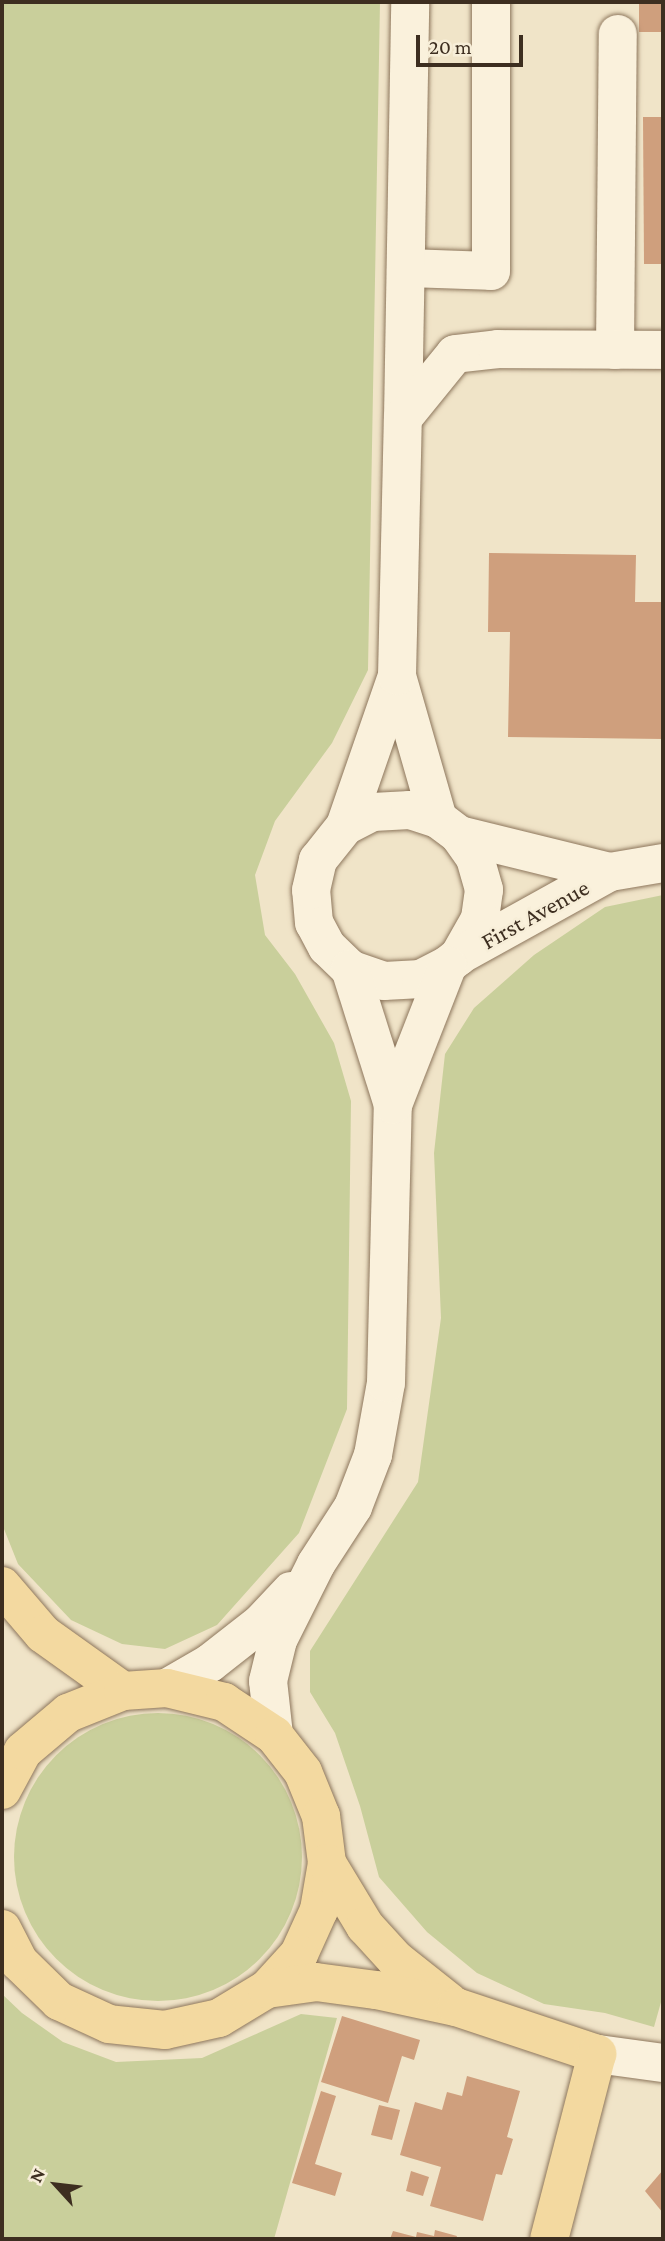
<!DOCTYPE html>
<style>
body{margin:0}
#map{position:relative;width:665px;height:2241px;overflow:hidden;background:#f0e4c8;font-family:"Crimson Pro",serif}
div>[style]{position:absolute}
.green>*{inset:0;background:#c9cf9b}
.round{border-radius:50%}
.building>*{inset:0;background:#cf9f7d}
.roads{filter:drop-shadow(0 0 2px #8d765c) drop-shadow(0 0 2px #8d765c)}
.minor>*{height:38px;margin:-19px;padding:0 19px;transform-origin:19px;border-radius:19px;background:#faf1dc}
.major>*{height:38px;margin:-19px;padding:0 19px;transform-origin:19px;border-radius:19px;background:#f3d9a0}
span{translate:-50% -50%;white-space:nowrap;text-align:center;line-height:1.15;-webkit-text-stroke:5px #f7eed8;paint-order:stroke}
.street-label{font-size:24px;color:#3d2e20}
.frame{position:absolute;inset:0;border:4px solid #3d2e20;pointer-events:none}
.north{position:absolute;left:21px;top:2150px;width:70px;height:70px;-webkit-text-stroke:5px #f7eed8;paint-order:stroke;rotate:297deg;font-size:19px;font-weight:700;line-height:28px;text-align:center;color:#3d2e20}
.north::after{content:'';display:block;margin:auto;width:24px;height:32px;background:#3d2e20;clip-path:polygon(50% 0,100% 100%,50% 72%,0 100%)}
.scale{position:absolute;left:416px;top:35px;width:107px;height:32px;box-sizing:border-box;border:4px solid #3d2e20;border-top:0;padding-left:9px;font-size:21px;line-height:24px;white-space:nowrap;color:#3d2e20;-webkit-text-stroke:5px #f7eed8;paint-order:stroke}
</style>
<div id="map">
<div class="green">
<i style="clip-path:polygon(2px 2px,380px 2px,368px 670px,332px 743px,275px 821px,255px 875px,265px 935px,295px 974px,334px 1043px,351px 1101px,347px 1409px,299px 1533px,217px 1625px,165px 1649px,122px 1644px,71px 1620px,18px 1564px,2px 1524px)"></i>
<i style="clip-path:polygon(663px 895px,663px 1995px,654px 2027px,605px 2013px,544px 2004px,477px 1973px,427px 1932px,379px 1877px,360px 1806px,335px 1733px,310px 1692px,310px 1651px,418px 1482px,441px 1318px,434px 1153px,445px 1054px,474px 1008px,534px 955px,605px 907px)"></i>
<i class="round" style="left:14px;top:1713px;width:288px;height:288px"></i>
<i style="clip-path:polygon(2px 1994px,22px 2013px,63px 2042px,116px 2062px,202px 2058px,301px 2014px,337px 2018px,274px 2239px,2px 2239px)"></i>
</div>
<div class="building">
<i style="clip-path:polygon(639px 2px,663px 2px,663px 32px,639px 32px)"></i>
<i style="clip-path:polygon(643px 117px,663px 117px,663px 264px,644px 264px)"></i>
<i style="clip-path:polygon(489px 553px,636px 555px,635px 602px,663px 602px,663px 739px,508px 737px,510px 632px,488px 632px)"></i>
<i style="clip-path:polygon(342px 2016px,420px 2040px,414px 2060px,402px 2056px,388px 2103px,321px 2082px)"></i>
<i style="clip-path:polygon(467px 2076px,520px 2091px,507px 2137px,513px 2139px,502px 2175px,496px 2174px,483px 2221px,430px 2206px,441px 2167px,400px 2155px,415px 2102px,442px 2110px,447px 2092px,462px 2096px)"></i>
<i style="clip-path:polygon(321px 2091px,336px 2096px,315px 2164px,342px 2173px,335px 2196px,292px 2183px)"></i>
<i style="clip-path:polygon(379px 2105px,400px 2110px,392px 2140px,371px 2135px)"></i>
<i style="clip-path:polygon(663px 2170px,663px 2213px,645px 2191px)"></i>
<i style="clip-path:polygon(411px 2171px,429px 2177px,423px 2196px,406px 2191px)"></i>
<i style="clip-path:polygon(435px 2230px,457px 2236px,456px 2239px,390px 2239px,393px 2231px,416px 2237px,417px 2232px,434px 2236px)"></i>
</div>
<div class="roads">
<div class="minor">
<i style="left:406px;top:268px;width:85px;rotate:2deg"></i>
<i style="left:491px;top:271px;width:269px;rotate:-90deg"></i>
<i style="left:615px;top:350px;width:316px;rotate:-89.5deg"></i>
<i style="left:403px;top:418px;width:416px;rotate:-89deg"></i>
<i style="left:397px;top:676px;width:149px;rotate:74deg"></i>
<i style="left:345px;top:826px;width:31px;rotate:-27deg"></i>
<i style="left:373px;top:812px;width:37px;rotate:-3deg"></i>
<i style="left:410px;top:810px;width:29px;rotate:18deg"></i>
<i style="left:438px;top:819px;width:26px;rotate:37deg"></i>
<i style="left:459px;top:835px;width:28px;rotate:55deg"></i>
<i style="left:475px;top:858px;width:33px;rotate:74deg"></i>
<i style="left:484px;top:890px;width:29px;rotate:98deg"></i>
<i style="left:480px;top:919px;width:43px;rotate:119.6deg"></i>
<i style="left:459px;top:956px;width:14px;rotate:141deg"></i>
<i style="left:448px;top:965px;width:30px;rotate:153deg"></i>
<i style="left:421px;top:979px;width:37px;rotate:177deg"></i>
<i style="left:384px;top:981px;width:36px;rotate:-161deg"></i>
<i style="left:350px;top:969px;width:32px;rotate:-136deg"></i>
<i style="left:327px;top:947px;width:27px;rotate:-118deg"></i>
<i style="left:314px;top:923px;width:33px;rotate:-95deg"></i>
<i style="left:311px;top:890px;width:31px;rotate:-77deg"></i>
<i style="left:318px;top:860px;width:43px;rotate:-51.5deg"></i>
<i style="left:345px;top:826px;width:159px;rotate:-70.9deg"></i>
<i style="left:397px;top:676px;width:258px;rotate:-88.7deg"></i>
<i style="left:403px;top:418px;width:82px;rotate:-50.9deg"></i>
<i style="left:455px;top:354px;width:43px;rotate:-6.6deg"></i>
<i style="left:498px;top:349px;width:165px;rotate:0.3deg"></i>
<i style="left:459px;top:835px;width:155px;rotate:13.8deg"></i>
<i style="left:460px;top:955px;width:171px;rotate:-29deg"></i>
<i style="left:610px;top:872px;width:54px;rotate:-9.6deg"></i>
<i style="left:393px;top:1105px;width:150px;rotate:-68.6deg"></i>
<i style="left:167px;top:1688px;width:50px;rotate:-30.2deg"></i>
<i style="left:210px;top:1663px;width:65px;rotate:-38.1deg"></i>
<i style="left:261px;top:1623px;width:44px;rotate:-46.8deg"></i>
<i style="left:274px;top:1735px;width:54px;rotate:-96.3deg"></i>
<i style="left:268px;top:1681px;width:42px;rotate:-76.3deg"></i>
<i style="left:278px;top:1640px;width:85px;rotate:-63.4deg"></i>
<i style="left:316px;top:1564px;width:68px;rotate:-57deg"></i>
<i style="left:353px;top:1507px;width:56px;rotate:-69deg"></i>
<i style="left:373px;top:1455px;width:73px;rotate:-79.8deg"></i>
<i style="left:386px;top:1383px;width:278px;rotate:-88.6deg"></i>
<i style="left:393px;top:1105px;width:143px;rotate:-107.5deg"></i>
<i style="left:597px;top:2054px;width:67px;rotate:7.8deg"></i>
</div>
<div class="major">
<i style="left:2px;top:1586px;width:63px;rotate:49.5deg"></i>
<i style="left:43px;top:1634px;width:98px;rotate:35.5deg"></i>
<i style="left:2px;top:1790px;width:44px;rotate:-61.7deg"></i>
<i style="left:23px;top:1751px;width:59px;rotate:-40.2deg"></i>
<i style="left:68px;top:1713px;width:59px;rotate:-21.8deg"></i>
<i style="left:123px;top:1691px;width:44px;rotate:-3.9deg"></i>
<i style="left:167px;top:1688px;width:59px;rotate:13.8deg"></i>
<i style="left:224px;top:1702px;width:60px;rotate:33.4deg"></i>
<i style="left:274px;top:1735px;width:47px;rotate:51.9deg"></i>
<i style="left:303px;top:1772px;width:48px;rotate:67.8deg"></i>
<i style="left:321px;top:1816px;width:47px;rotate:82.7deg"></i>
<i style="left:327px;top:1863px;width:48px;rotate:99.7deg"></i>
<i style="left:319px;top:1910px;width:48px;rotate:114.4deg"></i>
<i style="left:299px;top:1954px;width:47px;rotate:132.4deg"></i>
<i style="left:267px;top:1989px;width:56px;rotate:148.9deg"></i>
<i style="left:219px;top:2018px;width:55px;rotate:167.5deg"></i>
<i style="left:165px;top:2030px;width:56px;rotate:-173.9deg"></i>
<i style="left:109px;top:2024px;width:55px;rotate:-155.3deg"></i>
<i style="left:59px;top:2001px;width:56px;rotate:-135.7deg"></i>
<i style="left:19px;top:1962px;width:37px;rotate:-117deg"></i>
<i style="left:327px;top:1863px;width:74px;rotate:58.9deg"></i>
<i style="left:365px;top:1926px;width:46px;rotate:47.6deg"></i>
<i style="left:396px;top:1960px;width:68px;rotate:38.4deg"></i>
<i style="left:267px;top:1989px;width:49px;rotate:-8.1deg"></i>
<i style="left:316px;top:1982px;width:61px;rotate:7.6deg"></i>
<i style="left:376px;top:1990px;width:82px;rotate:12deg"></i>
<i style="left:456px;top:2007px;width:149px;rotate:18.4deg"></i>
<i style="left:597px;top:2054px;width:191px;rotate:104.5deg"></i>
</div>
</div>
<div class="street-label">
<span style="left:535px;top:914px;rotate:-29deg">First Avenue</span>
</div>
<div class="frame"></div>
<div class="north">N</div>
<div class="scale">20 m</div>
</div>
